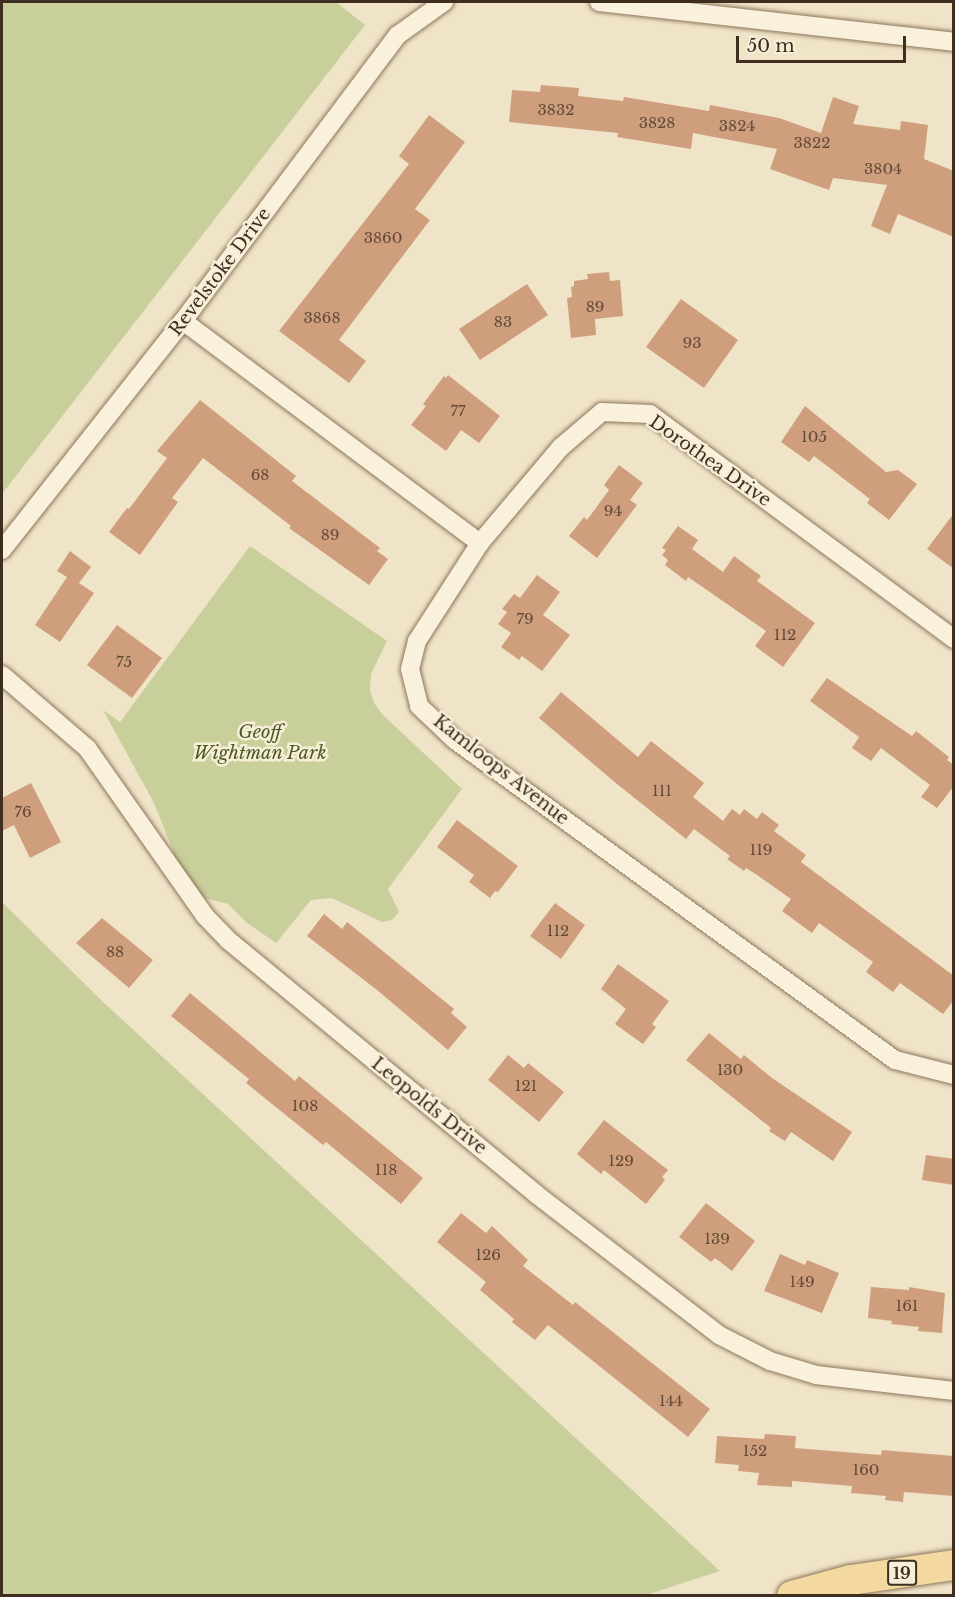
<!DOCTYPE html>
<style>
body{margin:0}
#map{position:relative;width:955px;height:1597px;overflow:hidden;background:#f0e4c8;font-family:"Libre Baskerville",serif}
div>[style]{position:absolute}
.green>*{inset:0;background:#c9cf9b}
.building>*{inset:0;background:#cf9f7d}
.roads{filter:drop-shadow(0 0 2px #8d765c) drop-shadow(0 0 2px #8d765c)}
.street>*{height:18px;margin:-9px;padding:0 9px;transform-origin:9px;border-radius:9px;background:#faf1dc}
.primary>*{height:30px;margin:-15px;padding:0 15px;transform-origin:15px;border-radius:15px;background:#f3d9a0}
span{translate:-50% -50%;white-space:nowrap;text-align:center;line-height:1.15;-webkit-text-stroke:5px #f7eed8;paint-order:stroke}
.number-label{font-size:15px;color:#624a37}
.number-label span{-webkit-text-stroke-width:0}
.shield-label span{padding:2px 4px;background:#f7eed8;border:2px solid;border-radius:4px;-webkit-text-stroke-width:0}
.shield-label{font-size:16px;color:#3d2e20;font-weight:700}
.street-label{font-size:18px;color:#3d2e20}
.park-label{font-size:18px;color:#4d5a26;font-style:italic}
.frame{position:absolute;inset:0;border:3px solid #3d2e20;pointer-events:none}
.scale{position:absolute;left:736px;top:36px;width:170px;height:27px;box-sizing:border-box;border:3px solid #3d2e20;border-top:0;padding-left:8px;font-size:18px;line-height:21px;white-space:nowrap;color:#3d2e20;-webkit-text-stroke:4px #f7eed8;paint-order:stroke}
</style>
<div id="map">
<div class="green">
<i style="clip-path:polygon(2px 2px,336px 2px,365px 25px,2px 494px)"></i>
<i style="clip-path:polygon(250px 546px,387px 641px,371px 674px,370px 691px,374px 703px,383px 715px,462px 789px,388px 889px,399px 912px,392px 920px,382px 922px,332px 898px,311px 900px,276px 943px,247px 923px,228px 904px,205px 898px,196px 891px,175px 856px,154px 803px,103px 710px,120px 722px)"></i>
<i style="clip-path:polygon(2px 902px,102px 1001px,720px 1571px,643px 1596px,2px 1595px)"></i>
</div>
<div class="building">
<i style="clip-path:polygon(541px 85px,579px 88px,578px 96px,623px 101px,624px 97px,709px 111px,710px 105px,779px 118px,821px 133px,833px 97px,859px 106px,853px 124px,900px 130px,901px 121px,928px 125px,924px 159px,954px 171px,954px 237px,898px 214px,890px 234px,871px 226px,887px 185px,833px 178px,829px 190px,770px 169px,777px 149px,693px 133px,691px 149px,617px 137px,618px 133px,509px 122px,512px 90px,540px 92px)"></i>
<i style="clip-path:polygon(429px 115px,465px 142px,415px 209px,430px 220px,339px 340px,366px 361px,349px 383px,279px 331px,409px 164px,399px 156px)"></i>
<i style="clip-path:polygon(609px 272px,610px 281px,620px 280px,623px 316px,595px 319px,596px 335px,571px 338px,567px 298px,572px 297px,571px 287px,574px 286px,574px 281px,588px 279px,587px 274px)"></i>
<i style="clip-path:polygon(527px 284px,548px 315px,480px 360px,459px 329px)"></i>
<i style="clip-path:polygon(681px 299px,738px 340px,704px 388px,646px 347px)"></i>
<i style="clip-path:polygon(448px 375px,500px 416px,479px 443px,461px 430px,446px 451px,411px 425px,426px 406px,423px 404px,444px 376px,446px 378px)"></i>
<i style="clip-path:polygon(200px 400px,296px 476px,292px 481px,380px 548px,377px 551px,388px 559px,369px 585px,289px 528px,291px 526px,203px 458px,172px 498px,178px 502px,140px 555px,109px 532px,127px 508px,129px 509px,167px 458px,157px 451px)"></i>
<i style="clip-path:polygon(805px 406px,886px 472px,898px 470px,917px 484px,889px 520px,867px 503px,870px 499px,814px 456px,809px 462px,781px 442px)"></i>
<i style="clip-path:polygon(619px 465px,643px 483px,630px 500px,637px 505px,597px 558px,569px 536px,584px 517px,587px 520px,609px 490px,604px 485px)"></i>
<i style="clip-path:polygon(954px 513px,954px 569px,927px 549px)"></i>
<i style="clip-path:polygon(678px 526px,698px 540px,692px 549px,723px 572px,734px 556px,761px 576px,757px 581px,815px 623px,783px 667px,755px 646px,766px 631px,688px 577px,686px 581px,665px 565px,668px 560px,662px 555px,666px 550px,662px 548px)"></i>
<i style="clip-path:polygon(70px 551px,91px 567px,79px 583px,94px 593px,60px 642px,35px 625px,67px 577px,57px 571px)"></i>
<i style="clip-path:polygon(537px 575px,560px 592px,543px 615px,570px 635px,542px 671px,522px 656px,519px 660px,501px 647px,511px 633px,498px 624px,507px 612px,502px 609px,514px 594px,520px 598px)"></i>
<i style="clip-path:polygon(117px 625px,162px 658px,132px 698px,87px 665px)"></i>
<i style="clip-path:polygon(827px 678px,912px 736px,916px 731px,949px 757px,947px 760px,954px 765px,954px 786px,937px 808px,921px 797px,930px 785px,881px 748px,871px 761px,852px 748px,859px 737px,810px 701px)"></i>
<i style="clip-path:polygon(561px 692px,638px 757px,651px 741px,704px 783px,693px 797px,723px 821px,732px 809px,740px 815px,744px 809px,757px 819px,762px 812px,779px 825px,774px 831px,806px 855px,801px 862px,954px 976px,954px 1000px,943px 1014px,900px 983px,893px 992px,866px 972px,873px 962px,819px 923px,812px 933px,782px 911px,791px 899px,757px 875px,746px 868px,744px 871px,727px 859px,730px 856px,694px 829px,686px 839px,617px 784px,539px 718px)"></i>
<i style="clip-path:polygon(31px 783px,61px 842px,30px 858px,14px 825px,2px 831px,2px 798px)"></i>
<i style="clip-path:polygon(457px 820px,518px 866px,498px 892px,495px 891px,490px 898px,469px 882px,474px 875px,437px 847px)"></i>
<i style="clip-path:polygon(555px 903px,585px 925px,561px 959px,530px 936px)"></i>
<i style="clip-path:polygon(324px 914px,342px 929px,347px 922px,454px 1009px,451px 1013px,467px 1027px,448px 1050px,377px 990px,307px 936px)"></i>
<i style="clip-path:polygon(102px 918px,153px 960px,129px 988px,76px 943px)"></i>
<i style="clip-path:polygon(618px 964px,669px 1001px,652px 1024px,656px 1027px,643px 1044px,615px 1024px,626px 1009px,601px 989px)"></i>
<i style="clip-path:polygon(190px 993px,295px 1081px,299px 1076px,423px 1178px,401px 1204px,326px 1142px,323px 1145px,246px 1083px,249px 1079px,171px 1016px)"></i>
<i style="clip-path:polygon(709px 1033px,741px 1059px,744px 1055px,772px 1078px,852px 1132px,833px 1161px,791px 1132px,785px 1141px,769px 1131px,771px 1128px,686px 1060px)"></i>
<i style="clip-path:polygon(508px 1055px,524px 1068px,528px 1063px,564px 1092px,539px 1122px,488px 1080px)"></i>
<i style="clip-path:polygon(604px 1120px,668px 1170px,662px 1177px,665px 1180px,646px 1204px,604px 1170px,601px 1174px,577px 1154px)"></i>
<i style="clip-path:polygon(926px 1155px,954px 1159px,954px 1185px,922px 1180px)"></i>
<i style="clip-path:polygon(706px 1203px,755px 1241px,732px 1271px,715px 1258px,711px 1262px,679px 1237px)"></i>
<i style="clip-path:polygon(461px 1213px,486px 1233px,492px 1226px,528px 1260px,523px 1266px,573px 1305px,575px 1302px,710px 1409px,688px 1437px,548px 1325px,535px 1340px,512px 1322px,514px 1319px,480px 1290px,486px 1282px,437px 1242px)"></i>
<i style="clip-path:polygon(780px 1254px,805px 1265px,807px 1260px,839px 1273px,822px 1313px,764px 1291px)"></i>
<i style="clip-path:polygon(871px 1287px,909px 1290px,909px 1287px,945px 1293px,942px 1333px,918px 1331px,919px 1327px,891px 1324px,892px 1321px,868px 1318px)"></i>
<i style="clip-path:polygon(765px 1434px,796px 1436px,795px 1448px,881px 1455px,882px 1450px,954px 1456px,954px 1496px,904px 1492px,903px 1502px,885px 1500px,886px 1496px,851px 1493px,852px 1486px,792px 1481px,792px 1487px,757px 1485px,759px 1473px,738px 1471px,739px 1465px,715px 1463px,717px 1436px,764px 1439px)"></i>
</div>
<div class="roads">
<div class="street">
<i style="left:599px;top:2px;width:357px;rotate:6.4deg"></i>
<i style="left:183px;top:321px;width:371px;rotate:36.8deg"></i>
<i style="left:2px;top:550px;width:292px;rotate:-51.7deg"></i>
<i style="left:183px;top:321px;width:358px;rotate:-53.1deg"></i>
<i style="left:398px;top:35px;width:57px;rotate:-35.7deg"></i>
<i style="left:954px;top:639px;width:378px;rotate:-143.5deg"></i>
<i style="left:650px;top:414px;width:48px;rotate:-177.6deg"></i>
<i style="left:602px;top:412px;width:54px;rotate:139.5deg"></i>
<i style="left:561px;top:447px;width:126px;rotate:130.2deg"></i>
<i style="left:480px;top:543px;width:117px;rotate:122.7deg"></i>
<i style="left:417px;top:641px;width:29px;rotate:104deg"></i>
<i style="left:410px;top:669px;width:38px;rotate:76deg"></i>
<i style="left:419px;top:706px;width:50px;rotate:43.4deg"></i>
<i style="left:455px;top:740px;width:544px;rotate:36.03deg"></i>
<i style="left:895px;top:1060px;width:61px;rotate:14.3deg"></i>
<i style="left:2px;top:675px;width:112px;rotate:40.7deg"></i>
<i style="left:87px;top:748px;width:205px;rotate:54.9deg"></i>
<i style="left:205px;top:916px;width:33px;rotate:46deg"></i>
<i style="left:228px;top:940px;width:399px;rotate:39.5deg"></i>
<i style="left:536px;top:1194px;width:231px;rotate:37.6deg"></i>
<i style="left:719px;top:1335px;width:57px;rotate:27deg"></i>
<i style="left:770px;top:1361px;width:48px;rotate:16.9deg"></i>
<i style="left:816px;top:1375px;width:139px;rotate:6.6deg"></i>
</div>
<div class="primary">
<i style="left:792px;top:1596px;width:61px;rotate:-15.2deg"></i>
<i style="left:851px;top:1580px;width:104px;rotate:-8.3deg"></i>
</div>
</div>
<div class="number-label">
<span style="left:556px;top:110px">3832</span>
<span style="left:657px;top:123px">3828</span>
<span style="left:737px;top:126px">3824</span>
<span style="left:812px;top:143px">3822</span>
<span style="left:883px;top:169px">3804</span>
<span style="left:383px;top:238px">3860</span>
<span style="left:595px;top:307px">89</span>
<span style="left:322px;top:318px">3868</span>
<span style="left:503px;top:322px">83</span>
<span style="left:692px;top:343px">93</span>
<span style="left:458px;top:411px">77</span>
<span style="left:814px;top:437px">105</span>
<span style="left:260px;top:475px">68</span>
<span style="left:613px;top:511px">94</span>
<span style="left:330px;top:535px">89</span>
<span style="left:525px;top:619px">79</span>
<span style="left:785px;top:635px">112</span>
<span style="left:124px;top:662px">75</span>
<span style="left:662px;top:791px">111</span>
<span style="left:23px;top:812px">76</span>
<span style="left:761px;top:850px">119</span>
<span style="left:558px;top:931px">112</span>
<span style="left:115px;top:952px">88</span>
<span style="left:730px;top:1070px">130</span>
<span style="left:526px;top:1086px">121</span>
<span style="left:305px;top:1106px">108</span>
<span style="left:621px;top:1161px">129</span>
<span style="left:386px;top:1170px">118</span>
<span style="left:717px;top:1239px">139</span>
<span style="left:488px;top:1255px">126</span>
<span style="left:802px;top:1282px">149</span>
<span style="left:907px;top:1306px">161</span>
<span style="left:671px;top:1401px">144</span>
<span style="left:755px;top:1451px">152</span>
<span style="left:866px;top:1470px">160</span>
</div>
<div class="shield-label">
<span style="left:902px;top:1573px">19</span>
</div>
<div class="street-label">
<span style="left:220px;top:272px;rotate:-53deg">Revelstoke Drive</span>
<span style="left:710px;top:461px;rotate:35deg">Dorothea Drive</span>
<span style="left:501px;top:770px;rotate:38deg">Kamloops Avenue</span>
<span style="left:429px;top:1106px;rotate:39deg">Leopolds Drive</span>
</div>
<div class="park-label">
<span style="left:260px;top:743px">Geoff<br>Wightman Park</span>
</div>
<div class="frame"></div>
<div class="scale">50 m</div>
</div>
